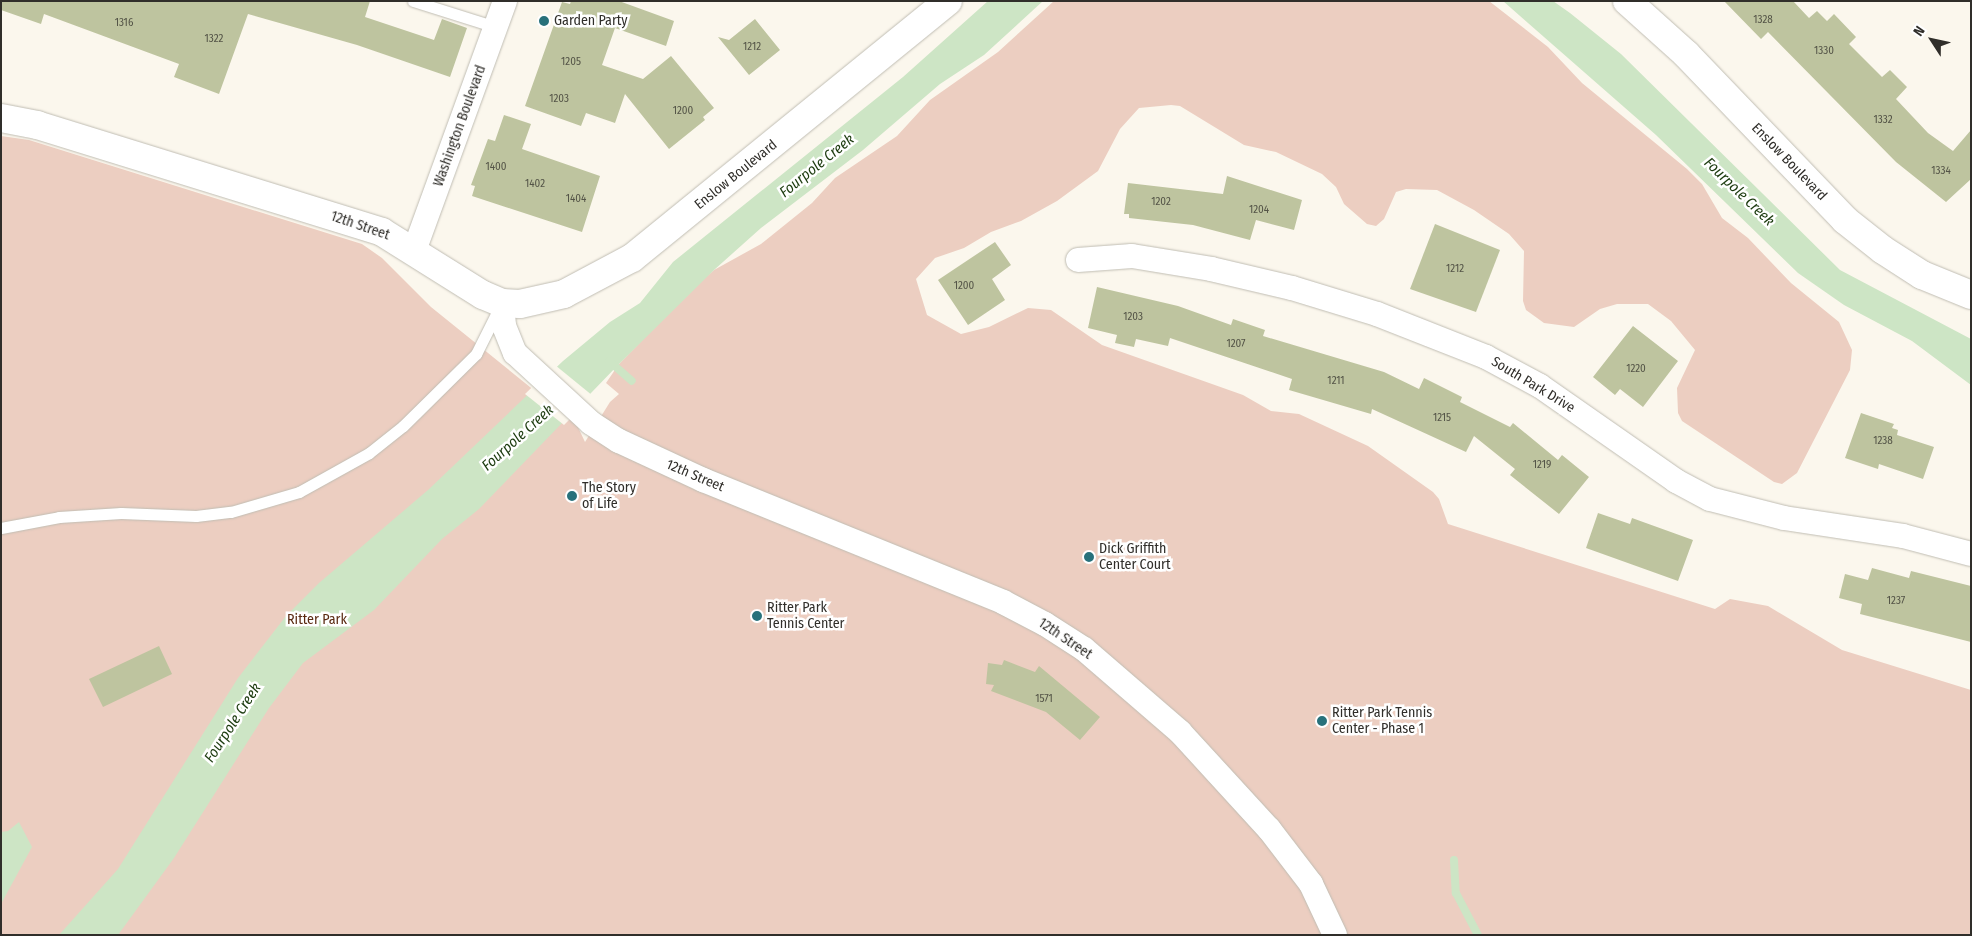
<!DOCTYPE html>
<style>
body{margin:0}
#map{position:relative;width:1972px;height:936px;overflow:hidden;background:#fbf7ed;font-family:"Fira Sans Condensed",sans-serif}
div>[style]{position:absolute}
.green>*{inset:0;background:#eccec1}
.water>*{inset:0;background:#cde5c5}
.pier>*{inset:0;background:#fbf7ed}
.stream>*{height:8px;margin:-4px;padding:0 4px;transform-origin:4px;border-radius:4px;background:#cde5c5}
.building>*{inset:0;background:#bec49f}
.roads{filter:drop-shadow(0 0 1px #c0bdb3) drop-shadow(0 0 1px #c0bdb3)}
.lane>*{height:11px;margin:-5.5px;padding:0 5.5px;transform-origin:5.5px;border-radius:5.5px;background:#fff}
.street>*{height:24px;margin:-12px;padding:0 12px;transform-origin:12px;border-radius:12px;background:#fff}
.secondary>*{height:28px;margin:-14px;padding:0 14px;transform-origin:14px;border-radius:14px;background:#fff}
.dots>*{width:14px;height:14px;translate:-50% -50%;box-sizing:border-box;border:2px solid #fff;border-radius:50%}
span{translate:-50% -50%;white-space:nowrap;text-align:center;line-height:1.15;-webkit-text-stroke:5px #fff;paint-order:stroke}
.number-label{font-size:11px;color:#545447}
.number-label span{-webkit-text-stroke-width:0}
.poi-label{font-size:14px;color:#302e2a}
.left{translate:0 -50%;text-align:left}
.street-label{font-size:14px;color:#302e2a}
.park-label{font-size:14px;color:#5a2911}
.water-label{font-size:15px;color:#1c3b0f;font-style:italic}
.frame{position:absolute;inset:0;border:2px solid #302e2a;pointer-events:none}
.north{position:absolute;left:1907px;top:15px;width:50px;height:50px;-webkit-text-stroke:4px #fff;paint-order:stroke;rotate:305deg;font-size:14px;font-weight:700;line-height:20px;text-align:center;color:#302e2a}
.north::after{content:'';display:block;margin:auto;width:18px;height:22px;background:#302e2a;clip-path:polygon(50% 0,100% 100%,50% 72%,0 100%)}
</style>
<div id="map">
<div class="green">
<i style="clip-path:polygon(1054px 1px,1489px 1px,1548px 47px,1582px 83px,1687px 169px,1702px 184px,1722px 218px,1748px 238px,1791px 283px,1839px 322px,1852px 350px,1850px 370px,1797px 473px,1782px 484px,1774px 482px,1682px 421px,1678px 413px,1677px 388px,1695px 350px,1671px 321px,1648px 304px,1617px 304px,1600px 309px,1574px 327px,1544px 323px,1526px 310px,1523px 301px,1524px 251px,1509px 234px,1474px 210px,1437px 190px,1406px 189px,1396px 192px,1384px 219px,1376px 226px,1367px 224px,1344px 204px,1336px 187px,1322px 174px,1276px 152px,1244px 145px,1180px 106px,1171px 105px,1139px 108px,1120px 129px,1098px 171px,1057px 201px,1021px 221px,991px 232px,964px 248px,935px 258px,916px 279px,927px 315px,961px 334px,989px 327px,1028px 308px,1051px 310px,1102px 345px,1243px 395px,1271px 411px,1299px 414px,1368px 446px,1433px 492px,1439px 499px,1448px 524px,1715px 609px,1730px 599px,1768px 606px,1842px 650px,1971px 690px,1971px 935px,1px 935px,1px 136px,29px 140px,362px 244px,382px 258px,431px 307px,577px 425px,585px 442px,610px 402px,619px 394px,606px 383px,619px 364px,686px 295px,714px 270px,761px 244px,812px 203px,835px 178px,897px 136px,930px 100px,998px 52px)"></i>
</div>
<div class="water">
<i style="clip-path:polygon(988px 1px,1043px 1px,984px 55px,940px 84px,863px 150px,761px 228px,714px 270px,619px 364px,479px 509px,442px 539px,374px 610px,303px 663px,269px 708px,174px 858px,118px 935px,59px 935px,118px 869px,238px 678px,286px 616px,319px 583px,428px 490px,563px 361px,610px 322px,640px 303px,673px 262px,903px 77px)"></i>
<i style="clip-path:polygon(1503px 1px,1553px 1px,1570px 13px,1621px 54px,1840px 270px,1971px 339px,1971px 385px,1912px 341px,1844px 305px,1798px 273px,1656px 135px)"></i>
<i style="clip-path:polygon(19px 822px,32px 847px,1px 904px,1px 832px,8px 831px)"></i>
</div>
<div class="pier">
<i style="clip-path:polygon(555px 365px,593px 396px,564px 425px,525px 394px)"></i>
</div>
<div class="stream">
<i style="left:609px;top:361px;width:30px;rotate:41deg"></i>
<i style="left:1454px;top:860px;width:33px;rotate:87deg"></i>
<i style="left:1456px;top:893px;width:47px;rotate:62.4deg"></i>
</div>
<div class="building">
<i style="clip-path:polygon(1px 1px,370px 1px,365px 17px,434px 40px,442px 19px,467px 28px,450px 77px,357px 45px,248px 14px,219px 94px,174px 77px,179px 64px,44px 14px,41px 24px,1px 10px)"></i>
<i style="clip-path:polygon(571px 1px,619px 1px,674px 21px,666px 46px,615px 28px,602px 65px,643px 79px,671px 56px,714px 108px,703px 117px,705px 120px,669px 149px,625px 94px,615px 123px,586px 113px,581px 126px,525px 106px,562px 2px,570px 4px)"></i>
<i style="clip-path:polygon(1724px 1px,1793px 1px,1809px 18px,1817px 11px,1827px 21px,1834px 14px,1856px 37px,1849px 44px,1882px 77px,1890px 70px,1907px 87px,1896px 99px,1928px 133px,1953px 151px,1971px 130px,1971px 179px,1946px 202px,1896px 162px,1768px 32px,1761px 39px)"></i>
<i style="clip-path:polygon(755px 19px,780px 50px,749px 75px,718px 37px,729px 40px)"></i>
<i style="clip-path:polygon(504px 115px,531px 124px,522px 149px,600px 176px,582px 232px,472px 196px,475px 186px,471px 185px,488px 139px,495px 141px)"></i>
<i style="clip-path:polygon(1227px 176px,1302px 200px,1294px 230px,1256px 220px,1250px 240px,1193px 225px,1129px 218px,1129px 214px,1124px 214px,1128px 183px,1223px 194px)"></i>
<i style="clip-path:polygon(1435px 224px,1500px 250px,1476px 312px,1410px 289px)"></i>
<i style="clip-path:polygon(995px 242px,1011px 265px,992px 279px,1005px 300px,968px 325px,938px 280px)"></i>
<i style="clip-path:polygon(1097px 287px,1178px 306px,1231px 325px,1233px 319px,1265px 330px,1263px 336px,1384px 372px,1419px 389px,1424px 378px,1462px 397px,1460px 402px,1510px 427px,1513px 423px,1558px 460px,1562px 455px,1589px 477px,1559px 514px,1510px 475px,1515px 469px,1474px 436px,1466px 452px,1372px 409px,1371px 414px,1289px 390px,1292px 379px,1170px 338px,1168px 346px,1136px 339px,1134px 347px,1115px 343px,1117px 335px,1088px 328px)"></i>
<i style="clip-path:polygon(1633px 326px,1678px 361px,1643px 407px,1620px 389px,1615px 395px,1593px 377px)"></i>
<i style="clip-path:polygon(1861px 413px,1894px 424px,1892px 428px,1898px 430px,1897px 435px,1934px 447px,1923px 479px,1879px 464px,1878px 469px,1845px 458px)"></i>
<i style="clip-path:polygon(1598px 513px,1630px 524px,1632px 518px,1693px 540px,1678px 581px,1586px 548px)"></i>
<i style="clip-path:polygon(1872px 568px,1909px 578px,1911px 571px,1971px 586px,1971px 642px,1860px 614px,1862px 604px,1839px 598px,1845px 574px,1868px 580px)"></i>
<i style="clip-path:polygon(159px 646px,172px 674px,103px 707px,89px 679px)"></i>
<i style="clip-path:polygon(1004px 660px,1035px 672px,1039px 666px,1100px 717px,1080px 740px,1046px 712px,991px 691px,994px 685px,986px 684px,988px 663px,1002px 665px)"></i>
</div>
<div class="roads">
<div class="lane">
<i style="left:413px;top:1px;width:87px;rotate:17.4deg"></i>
<i style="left:1px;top:528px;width:59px;rotate:-10.7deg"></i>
<i style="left:59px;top:517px;width:62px;rotate:-3.7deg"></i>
<i style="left:121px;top:513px;width:75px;rotate:2.3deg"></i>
<i style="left:196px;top:516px;width:35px;rotate:-7deg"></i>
<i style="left:231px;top:512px;width:71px;rotate:-16.4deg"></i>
<i style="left:299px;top:492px;width:80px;rotate:-29.1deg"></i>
<i style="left:369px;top:453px;width:43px;rotate:-38.5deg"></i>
<i style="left:403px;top:426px;width:103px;rotate:-44.6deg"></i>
<i style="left:476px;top:354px;width:47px;rotate:-63.4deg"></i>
</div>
<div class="street">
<i style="left:414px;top:251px;width:266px;rotate:-70deg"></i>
<i style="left:1078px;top:260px;width:54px;rotate:-4.2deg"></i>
<i style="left:1132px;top:256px;width:80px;rotate:9.3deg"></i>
<i style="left:1211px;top:269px;width:83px;rotate:13.2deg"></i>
<i style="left:1292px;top:288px;width:89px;rotate:17deg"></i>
<i style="left:1377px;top:314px;width:117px;rotate:21.5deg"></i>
<i style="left:1486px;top:357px;width:61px;rotate:28.2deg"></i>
<i style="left:1540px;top:386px;width:166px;rotate:34.9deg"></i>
<i style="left:1676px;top:481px;width:38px;rotate:28deg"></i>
<i style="left:1710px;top:499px;width:76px;rotate:14.4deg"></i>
<i style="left:1784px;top:518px;width:120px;rotate:8.6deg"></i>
<i style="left:1903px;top:536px;width:70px;rotate:14.8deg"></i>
<i style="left:502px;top:303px;width:23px;rotate:85deg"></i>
<i style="left:504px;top:326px;width:29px;rotate:68deg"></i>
<i style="left:515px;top:353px;width:103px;rotate:42.6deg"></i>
<i style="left:591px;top:423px;width:33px;rotate:33deg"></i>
<i style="left:619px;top:441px;width:93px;rotate:24.9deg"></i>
<i style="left:703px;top:480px;width:324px;rotate:22.1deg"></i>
<i style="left:1003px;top:602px;width:47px;rotate:27.6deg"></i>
<i style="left:1045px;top:624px;width:46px;rotate:32.7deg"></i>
<i style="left:1084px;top:649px;width:127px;rotate:40.8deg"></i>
<i style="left:1180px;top:732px;width:132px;rotate:47.5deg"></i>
<i style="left:1269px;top:829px;width:69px;rotate:52.6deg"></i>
<i style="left:1311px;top:884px;width:56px;rotate:64.8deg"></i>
</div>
<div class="secondary">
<i style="left:1627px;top:1px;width:79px;rotate:41.9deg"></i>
<i style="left:1686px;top:54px;width:230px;rotate:46.2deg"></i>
<i style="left:1845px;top:220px;width:48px;rotate:38.3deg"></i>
<i style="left:1883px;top:250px;width:46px;rotate:32.7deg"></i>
<i style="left:1922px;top:275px;width:53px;rotate:22.2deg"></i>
<i style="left:1px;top:118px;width:37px;rotate:11deg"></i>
<i style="left:37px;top:125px;width:361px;rotate:17.2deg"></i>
<i style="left:382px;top:232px;width:119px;rotate:32deg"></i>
<i style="left:483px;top:295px;width:21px;rotate:23deg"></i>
<i style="left:502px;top:303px;width:18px;rotate:3deg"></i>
<i style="left:520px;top:304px;width:45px;rotate:-12.8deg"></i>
<i style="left:564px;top:294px;width:77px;rotate:-27.9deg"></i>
<i style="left:632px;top:258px;width:407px;rotate:-39.1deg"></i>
</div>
</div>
<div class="dots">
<i style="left:544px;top:21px;background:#28717b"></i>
<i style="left:572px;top:496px;background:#28717b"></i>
<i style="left:1089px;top:557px;background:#28717b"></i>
<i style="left:757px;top:616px;background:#28717b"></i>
<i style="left:1322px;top:721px;background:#28717b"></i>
</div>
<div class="number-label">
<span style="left:1763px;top:20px">1328</span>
<span style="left:124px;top:23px">1316</span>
<span style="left:214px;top:39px">1322</span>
<span style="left:752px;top:47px">1212</span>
<span style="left:1824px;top:51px">1330</span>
<span style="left:571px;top:62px">1205</span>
<span style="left:559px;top:99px">1203</span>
<span style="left:683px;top:111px">1200</span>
<span style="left:1883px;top:120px">1332</span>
<span style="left:496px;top:167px">1400</span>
<span style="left:1941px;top:171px">1334</span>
<span style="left:535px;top:184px">1402</span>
<span style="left:576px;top:199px">1404</span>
<span style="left:1161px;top:202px">1202</span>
<span style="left:1259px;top:210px">1204</span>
<span style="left:1455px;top:269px">1212</span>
<span style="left:964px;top:286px">1200</span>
<span style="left:1133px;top:317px">1203</span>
<span style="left:1236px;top:344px">1207</span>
<span style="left:1636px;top:369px">1220</span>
<span style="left:1336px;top:381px">1211</span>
<span style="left:1442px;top:418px">1215</span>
<span style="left:1883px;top:441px">1238</span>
<span style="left:1542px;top:465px">1219</span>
<span style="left:1896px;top:601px">1237</span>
<span style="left:1044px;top:699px">1571</span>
</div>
<div class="poi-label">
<span class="left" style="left:554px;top:21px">Garden Party</span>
<span class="left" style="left:582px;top:496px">The Story<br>of Life</span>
<span class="left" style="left:1099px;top:557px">Dick Griffith<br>Center Court</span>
<span class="left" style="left:767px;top:616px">Ritter Park<br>Tennis Center</span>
<span class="left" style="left:1332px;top:721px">Ritter Park Tennis<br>Center - Phase 1</span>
</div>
<div class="street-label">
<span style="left:460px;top:126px;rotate:-70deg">Washington Boulevard</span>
<span style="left:1789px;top:162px;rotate:46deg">Enslow Boulevard</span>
<span style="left:736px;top:175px;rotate:-39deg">Enslow Boulevard</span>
<span style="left:360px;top:226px;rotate:19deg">12th Street</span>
<span style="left:1533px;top:385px;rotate:31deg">South Park Drive</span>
<span style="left:695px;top:476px;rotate:23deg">12th Street</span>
<span style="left:1065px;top:639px;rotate:34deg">12th Street</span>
</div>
<div class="park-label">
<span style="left:317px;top:620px">Ritter Park</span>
</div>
<div class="water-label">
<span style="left:817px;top:166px;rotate:-39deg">Fourpole Creek</span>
<span style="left:1739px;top:192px;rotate:44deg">Fourpole Creek</span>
<span style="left:518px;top:438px;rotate:-42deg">Fourpole Creek</span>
<span style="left:233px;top:723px;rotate:-57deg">Fourpole Creek</span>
</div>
<div class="frame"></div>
<div class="north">N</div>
</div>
